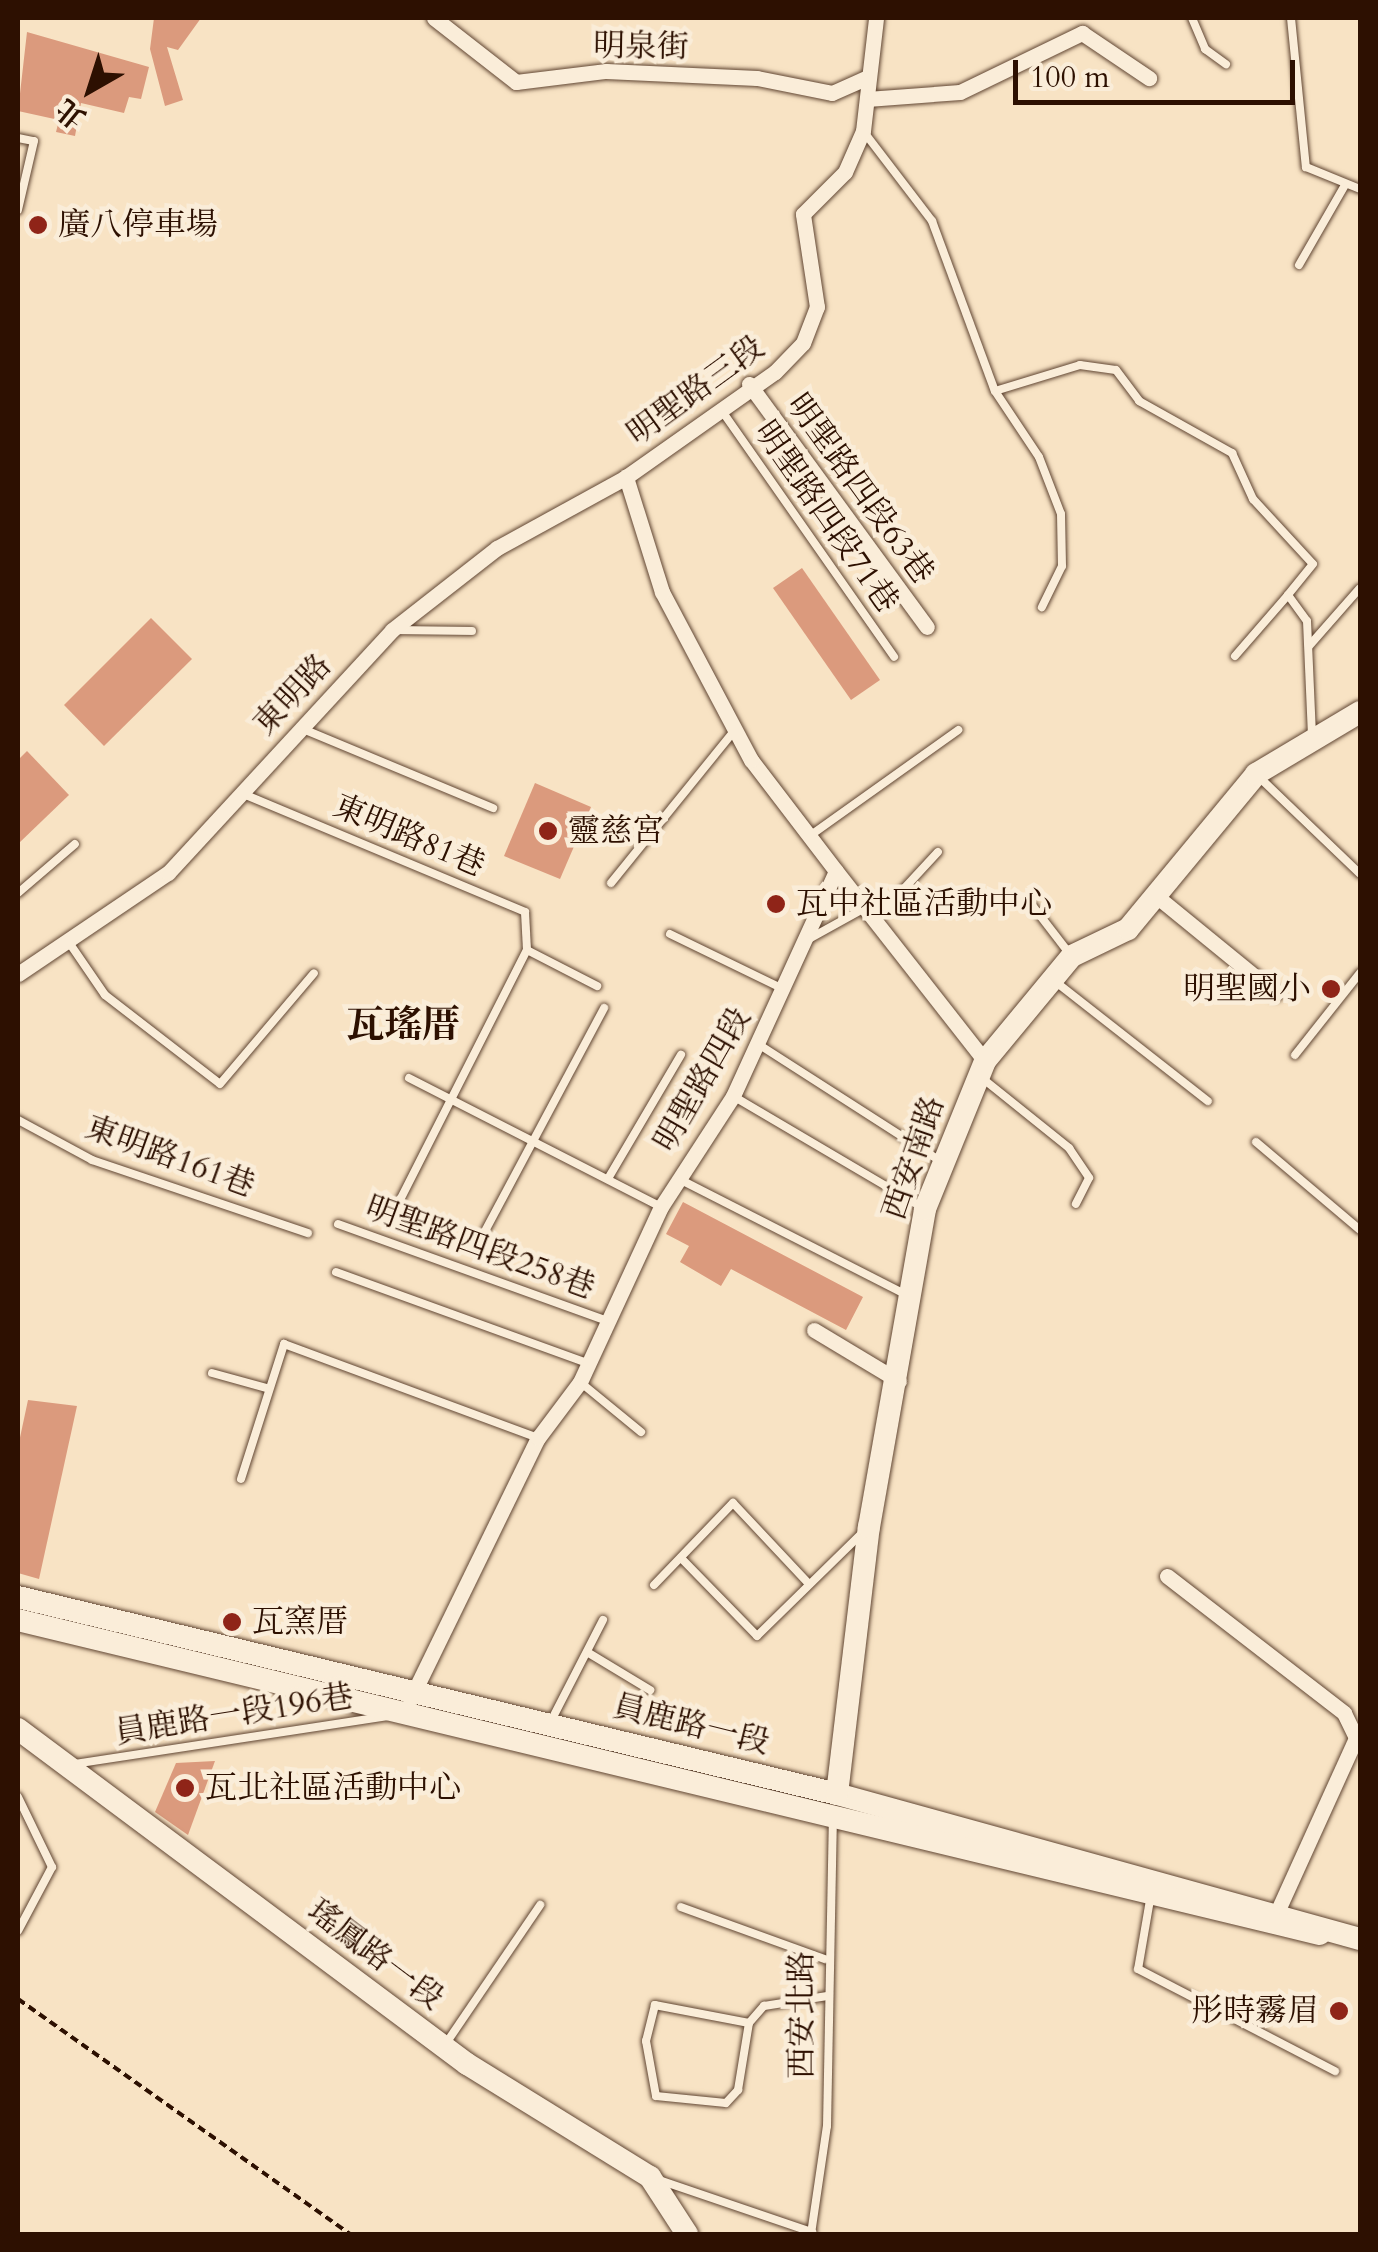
<!DOCTYPE html>
<meta charset="utf-8">
<style>
body{margin:0}
#map{position:relative;width:1378px;height:2252px;overflow:hidden;background:#f8e3c4;font-family:Cardo,"Noto Serif TC",serif}
div>[style]{position:absolute}
.building>*{inset:0;background:#db9a7d}
.path>*{height:4px;margin-top:-2px;transform-origin:0;background:repeating-linear-gradient(90deg,#2d1001 0 8px,transparent 0 13px)}
.roads{filter:drop-shadow(0 0 2px #604532) drop-shadow(0 0 2px #604532)}
.lane>*{height:8px;margin:-4px;padding:0 4px;transform-origin:4px;border-radius:4px;background:#faedd9}
.street>*{height:15px;margin:-7.5px;padding:0 7.5px;transform-origin:7.5px;border-radius:7.5px;background:#faedd9}
.secondary>*{height:22px;margin:-11px;padding:0 11px;transform-origin:11px;border-radius:11px;background:#faedd9}
.dots>*{width:28px;height:28px;translate:-50% -50%;box-sizing:border-box;border:5px solid #faedd9;border-radius:50%}
span{translate:-50% -50%;white-space:nowrap;text-align:center;line-height:1.15;-webkit-text-stroke:9px #faedd9;paint-order:stroke}
.street-label{font-size:32px;color:#2d1001}
.poi-label{font-size:32px;color:#2d1001}
.left{translate:0 -50%;text-align:left}
.right{translate:-100% -50%;text-align:right}
.quarter-label{font-size:38px;color:#2d1001;font-weight:700}
.frame{position:absolute;inset:0;border:20px solid #2d1001;pointer-events:none}
.north{position:absolute;left:40px;top:40px;width:100px;height:100px;-webkit-text-stroke:8px #faedd9;paint-order:stroke;rotate:219deg;font-size:28px;font-weight:700;line-height:40px;text-align:center;color:#2d1001}
.north::after{content:'';display:block;margin:auto;width:35px;height:45px;background:#2d1001;clip-path:polygon(50% 0,100% 100%,50% 72%,0 100%)}
.scale{position:absolute;left:1013px;top:60px;width:282px;height:45px;box-sizing:border-box;border:5px solid #2d1001;border-top:0;padding-left:12px;font-size:30px;line-height:35px;white-space:nowrap;color:#2d1001;-webkit-text-stroke:8px #faedd9;paint-order:stroke}
</style>
<div id="map">
<div class="building">
<i style="clip-path:polygon(154px 18px,201px 18px,178px 50px,167px 47px,183px 100px,165px 106px,150px 49px)"></i>
<i style="clip-path:polygon(27px 32px,149px 67px,141px 99px,129px 97px,124px 113px,81px 103px,75px 136px,56px 132px,59px 120px,18px 111px)"></i>
<i style="clip-path:polygon(802px 568px,880px 680px,851px 700px,773px 588px)"></i>
<i style="clip-path:polygon(151px 618px,192px 659px,104px 746px,64px 705px)"></i>
<i style="clip-path:polygon(27px 751px,69px 795px,18px 844px,18px 760px)"></i>
<i style="clip-path:polygon(535px 783px,591px 807px,560px 879px,504px 856px)"></i>
<i style="clip-path:polygon(683px 1202px,863px 1297px,846px 1330px,731px 1269px,721px 1286px,680px 1262px,689px 1246px,666px 1234px)"></i>
<i style="clip-path:polygon(28px 1400px,77px 1406px,39px 1579px,18px 1573px,18px 1447px)"></i>
<i style="clip-path:polygon(215px 1761px,188px 1835px,155px 1812px,176px 1763px)"></i>
</div>
<div class="path">
<i style="left:18px;top:1999px;width:407px;rotate:35.3deg"></i>
</div>
<div class="roads">
<div class="lane">
<i style="left:1192px;top:18px;width:34px;rotate:67deg"></i>
<i style="left:1205px;top:49px;width:26px;rotate:36deg"></i>
<i style="left:1291px;top:18px;width:150px;rotate:84.3deg"></i>
<i style="left:1306px;top:167px;width:58px;rotate:22.2deg"></i>
<i style="left:864px;top:132px;width:112px;rotate:52.6deg"></i>
<i style="left:932px;top:221px;width:181px;rotate:69.7deg"></i>
<i style="left:995px;top:391px;width:89px;rotate:-17deg"></i>
<i style="left:1080px;top:365px;width:36px;rotate:8deg"></i>
<i style="left:1116px;top:370px;width:39px;rotate:53deg"></i>
<i style="left:1139px;top:401px;width:107px;rotate:29.2deg"></i>
<i style="left:1232px;top:453px;width:51px;rotate:65.5deg"></i>
<i style="left:1253px;top:499px;width:88px;rotate:47.3deg"></i>
<i style="left:1313px;top:564px;width:40px;rotate:129deg"></i>
<i style="left:1288px;top:595px;width:32px;rotate:54deg"></i>
<i style="left:1307px;top:621px;width:114px;rotate:87.5deg"></i>
<i style="left:18px;top:138px;width:16px;rotate:11deg"></i>
<i style="left:34px;top:141px;width:71px;rotate:103.1deg"></i>
<i style="left:1299px;top:265px;width:92px;rotate:-60.1deg"></i>
<i style="left:995px;top:391px;width:79px;rotate:56.3deg"></i>
<i style="left:1039px;top:457px;width:61px;rotate:68.9deg"></i>
<i style="left:1061px;top:514px;width:52px;rotate:88.9deg"></i>
<i style="left:1062px;top:566px;width:46px;rotate:116deg"></i>
<i style="left:722px;top:411px;width:300px;rotate:55deg"></i>
<i style="left:396px;top:630px;width:76px;rotate:0.8deg"></i>
<i style="left:1309px;top:646px;width:77px;rotate:-48.7deg"></i>
<i style="left:1235px;top:656px;width:81px;rotate:-49deg"></i>
<i style="left:303px;top:729px;width:206px;rotate:22.6deg"></i>
<i style="left:1259px;top:777px;width:140px;rotate:43.8deg"></i>
<i style="left:241px;top:793px;width:308px;rotate:22.7deg"></i>
<i style="left:525px;top:912px;width:38px;rotate:87deg"></i>
<i style="left:811px;top:835px;width:181px;rotate:-35.5deg"></i>
<i style="left:611px;top:883px;width:197px;rotate:-51deg"></i>
<i style="left:18px;top:893px;width:75px;rotate:-40.7deg"></i>
<i style="left:1032px;top:905px;width:61px;rotate:52.4deg"></i>
<i style="left:874px;top:921px;width:94px;rotate:-47.2deg"></i>
<i style="left:670px;top:934px;width:123px;rotate:25.9deg"></i>
<i style="left:807px;top:940px;width:66px;rotate:-28.9deg"></i>
<i style="left:68px;top:941px;width:65px;rotate:55.6deg"></i>
<i style="left:105px;top:995px;width:145px;rotate:37.7deg"></i>
<i style="left:220px;top:1084px;width:145px;rotate:-49.7deg"></i>
<i style="left:527px;top:950px;width:79px;rotate:27.2deg"></i>
<i style="left:1056px;top:982px;width:193px;rotate:38.1deg"></i>
<i style="left:758px;top:1044px;width:215px;rotate:32.7deg"></i>
<i style="left:1295px;top:1055px;width:105px;rotate:-51.6deg"></i>
<i style="left:409px;top:1078px;width:283px;rotate:27.1deg"></i>
<i style="left:982px;top:1078px;width:112px;rotate:38.8deg"></i>
<i style="left:1069px;top:1148px;width:36px;rotate:56deg"></i>
<i style="left:1089px;top:1178px;width:29px;rotate:117deg"></i>
<i style="left:733px;top:1096px;width:221px;rotate:30.5deg"></i>
<i style="left:18px;top:1120px;width:84px;rotate:28.4deg"></i>
<i style="left:92px;top:1160px;width:228px;rotate:18.7deg"></i>
<i style="left:1256px;top:1142px;width:136px;rotate:40.2deg"></i>
<i style="left:609px;top:1177px;width:142px;rotate:-59.5deg"></i>
<i style="left:679px;top:1179px;width:256px;rotate:27deg"></i>
<i style="left:398px;top:1204px;width:285px;rotate:-63.1deg"></i>
<i style="left:338px;top:1224px;width:283px;rotate:19.8deg"></i>
<i style="left:485px;top:1231px;width:253px;rotate:-61.9deg"></i>
<i style="left:336px;top:1272px;width:270px;rotate:19.9deg"></i>
<i style="left:212px;top:1373px;width:56px;rotate:15.5deg"></i>
<i style="left:580px;top:1382px;width:79px;rotate:39.3deg"></i>
<i style="left:241px;top:1479px;width:142px;rotate:-72.3deg"></i>
<i style="left:284px;top:1344px;width:271px;rotate:20.3deg"></i>
<i style="left:681px;top:1558px;width:109px;rotate:45.7deg"></i>
<i style="left:757px;top:1636px;width:147px;rotate:-44.4deg"></i>
<i style="left:654px;top:1585px;width:114px;rotate:-46.1deg"></i>
<i style="left:733px;top:1503px;width:111px;rotate:46.8deg"></i>
<i style="left:587px;top:1652px;width:74px;rotate:31.1deg"></i>
<i style="left:550px;top:1723px;width:116px;rotate:-62.8deg"></i>
<i style="left:74px;top:1764px;width:317px;rotate:-8.7deg"></i>
<i style="left:18px;top:1797px;width:78px;rotate:64.1deg"></i>
<i style="left:52px;top:1867px;width:72px;rotate:118deg"></i>
<i style="left:1151px;top:1894px;width:76px;rotate:99.8deg"></i>
<i style="left:1138px;top:1969px;width:222px;rotate:27.4deg"></i>
<i style="left:681px;top:1907px;width:153px;rotate:19.9deg"></i>
<i style="left:749px;top:2023px;width:96px;rotate:-169.2deg"></i>
<i style="left:655px;top:2005px;width:37px;rotate:104deg"></i>
<i style="left:646px;top:2041px;width:56px;rotate:79.7deg"></i>
<i style="left:656px;top:2096px;width:70px;rotate:5.7deg"></i>
<i style="left:726px;top:2103px;width:18px;rotate:-47deg"></i>
<i style="left:738px;top:2090px;width:68px;rotate:-80.7deg"></i>
<i style="left:749px;top:2023px;width:23px;rotate:-49deg"></i>
<i style="left:764px;top:2006px;width:64px;rotate:-9deg"></i>
<i style="left:447px;top:2042px;width:166px;rotate:-55.8deg"></i>
<i style="left:659px;top:2180px;width:162px;rotate:18.8deg"></i>
<i style="left:811px;top:2234px;width:109px;rotate:-81.6deg"></i>
<i style="left:827px;top:2126px;width:306px;rotate:-88.9deg"></i>
</div>
<div class="street">
<i style="left:434px;top:18px;width:104px;rotate:38deg"></i>
<i style="left:516px;top:82px;width:91px;rotate:-7deg"></i>
<i style="left:606px;top:71px;width:151px;rotate:2.7deg"></i>
<i style="left:757px;top:78px;width:76px;rotate:11.3deg"></i>
<i style="left:832px;top:93px;width:36px;rotate:-24deg"></i>
<i style="left:867px;top:99px;width:93px;rotate:-4.3deg"></i>
<i style="left:960px;top:92px;width:136px;rotate:-25.8deg"></i>
<i style="left:1082px;top:33px;width:81px;rotate:33.9deg"></i>
<i style="left:749px;top:384px;width:301px;rotate:53.8deg"></i>
<i style="left:836px;top:871px;width:241px;rotate:51.9deg"></i>
<i style="left:1155px;top:895px;width:155px;rotate:39.2deg"></i>
<i style="left:18px;top:974px;width:181px;rotate:-34deg"></i>
<i style="left:168px;top:873px;width:330px;rotate:-47.3deg"></i>
<i style="left:392px;top:630px;width:133px;rotate:-38deg"></i>
<i style="left:497px;top:548px;width:147px;rotate:-28.8deg"></i>
<i style="left:626px;top:477px;width:182px;rotate:-35.2deg"></i>
<i style="left:775px;top:372px;width:40px;rotate:-46deg"></i>
<i style="left:803px;top:343px;width:39px;rotate:-69deg"></i>
<i style="left:817px;top:307px;width:94px;rotate:-98.6deg"></i>
<i style="left:803px;top:214px;width:59px;rotate:-45deg"></i>
<i style="left:845px;top:172px;width:45px;rotate:-66.3deg"></i>
<i style="left:863px;top:131px;width:114px;rotate:-83.4deg"></i>
<i style="left:814px;top:1330px;width:99px;rotate:31deg"></i>
<i style="left:1167px;top:1576px;width:224px;rotate:37.7deg"></i>
<i style="left:1344px;top:1713px;width:28px;rotate:64deg"></i>
<i style="left:1356px;top:1738px;width:191px;rotate:114.4deg"></i>
<i style="left:410px;top:1700px;width:292px;rotate:-64deg"></i>
<i style="left:538px;top:1438px;width:70px;rotate:-53.1deg"></i>
<i style="left:580px;top:1382px;width:193px;rotate:-65.2deg"></i>
<i style="left:661px;top:1207px;width:132px;rotate:-57deg"></i>
<i style="left:733px;top:1096px;width:247px;rotate:-65.4deg"></i>
<i style="left:836px;top:871px;width:140px;rotate:-127.4deg"></i>
<i style="left:751px;top:760px;width:190px;rotate:-117.9deg"></i>
<i style="left:662px;top:592px;width:121px;rotate:-107.4deg"></i>
</div>
<div class="secondary">
<i style="left:18px;top:1597px;width:842px;rotate:13.52deg"></i>
<i style="left:837px;top:1794px;width:543px;rotate:15.5deg"></i>
<i style="left:18px;top:1620px;width:1339px;rotate:13.56deg"></i>
<i style="left:18px;top:1729px;width:560px;rotate:36.73deg"></i>
<i style="left:467px;top:2064px;width:215px;rotate:31.7deg"></i>
<i style="left:650px;top:2177px;width:68px;rotate:57deg"></i>
<i style="left:837px;top:1794px;width:269px;rotate:-83.2deg"></i>
<i style="left:869px;top:1527px;width:323px;rotate:-80deg"></i>
<i style="left:925px;top:1209px;width:160px;rotate:-67.9deg"></i>
<i style="left:985px;top:1061px;width:136px;rotate:-50.4deg"></i>
<i style="left:1072px;top:956px;width:62px;rotate:-25.7deg"></i>
<i style="left:1128px;top:929px;width:201px;rotate:-50.4deg"></i>
<i style="left:1256px;top:774px;width:121px;rotate:-30.8deg"></i>
</div>
</div>
<div class="dots">
<i style="left:38px;top:225px;background:#8f2418"></i>
<i style="left:548px;top:831px;background:#8f2418"></i>
<i style="left:776px;top:904px;background:#8f2418"></i>
<i style="left:1331px;top:989px;background:#8f2418"></i>
<i style="left:232px;top:1622px;background:#8f2418"></i>
<i style="left:185px;top:1788px;background:#8f2418"></i>
<i style="left:1339px;top:2011px;background:#8f2418"></i>
</div>
<div class="street-label">
<span style="left:641px;top:47px;rotate:1deg">明泉街</span>
<span style="left:696px;top:391px;rotate:-36deg">明聖路三段</span>
<span style="left:860px;top:489px;rotate:54deg">明聖路四段63巷</span>
<span style="left:826px;top:517px;rotate:55deg">明聖路四段71巷</span>
<span style="left:293px;top:695px;rotate:-47deg">東明路</span>
<span style="left:409px;top:836px;rotate:23deg">東明路81巷</span>
<span style="left:703px;top:1080px;rotate:-60deg">明聖路四段</span>
<span style="left:170px;top:1157px;rotate:20deg">東明路161巷</span>
<span style="left:914px;top:1158px;rotate:-71deg">西安南路</span>
<span style="left:480px;top:1248px;rotate:20deg">明聖路四段258巷</span>
<span style="left:234px;top:1715px;rotate:-9deg">員鹿路一段196巷</span>
<span style="left:691px;top:1725px;rotate:14deg">員鹿路一段</span>
<span style="left:375px;top:1955px;rotate:37deg">瑤鳳路一段</span>
<span style="left:802px;top:2015px;rotate:-90deg">西安北路</span>
</div>
<div class="poi-label">
<span class="left" style="left:58px;top:225px">廣八停車場</span>
<span class="left" style="left:568px;top:831px">靈慈宮</span>
<span class="left" style="left:796px;top:904px">瓦中社區活動中心</span>
<span class="right" style="left:1311px;top:989px">明聖國小</span>
<span class="left" style="left:252px;top:1622px">瓦窯厝</span>
<span class="left" style="left:205px;top:1788px">瓦北社區活動中心</span>
<span class="right" style="left:1319px;top:2011px">彤時霧眉</span>
</div>
<div class="quarter-label">
<span style="left:403px;top:1026px">瓦瑤厝</span>
</div>
<div class="frame"></div>
<div class="north">北</div>
<div class="scale">100 m</div>
</div>
